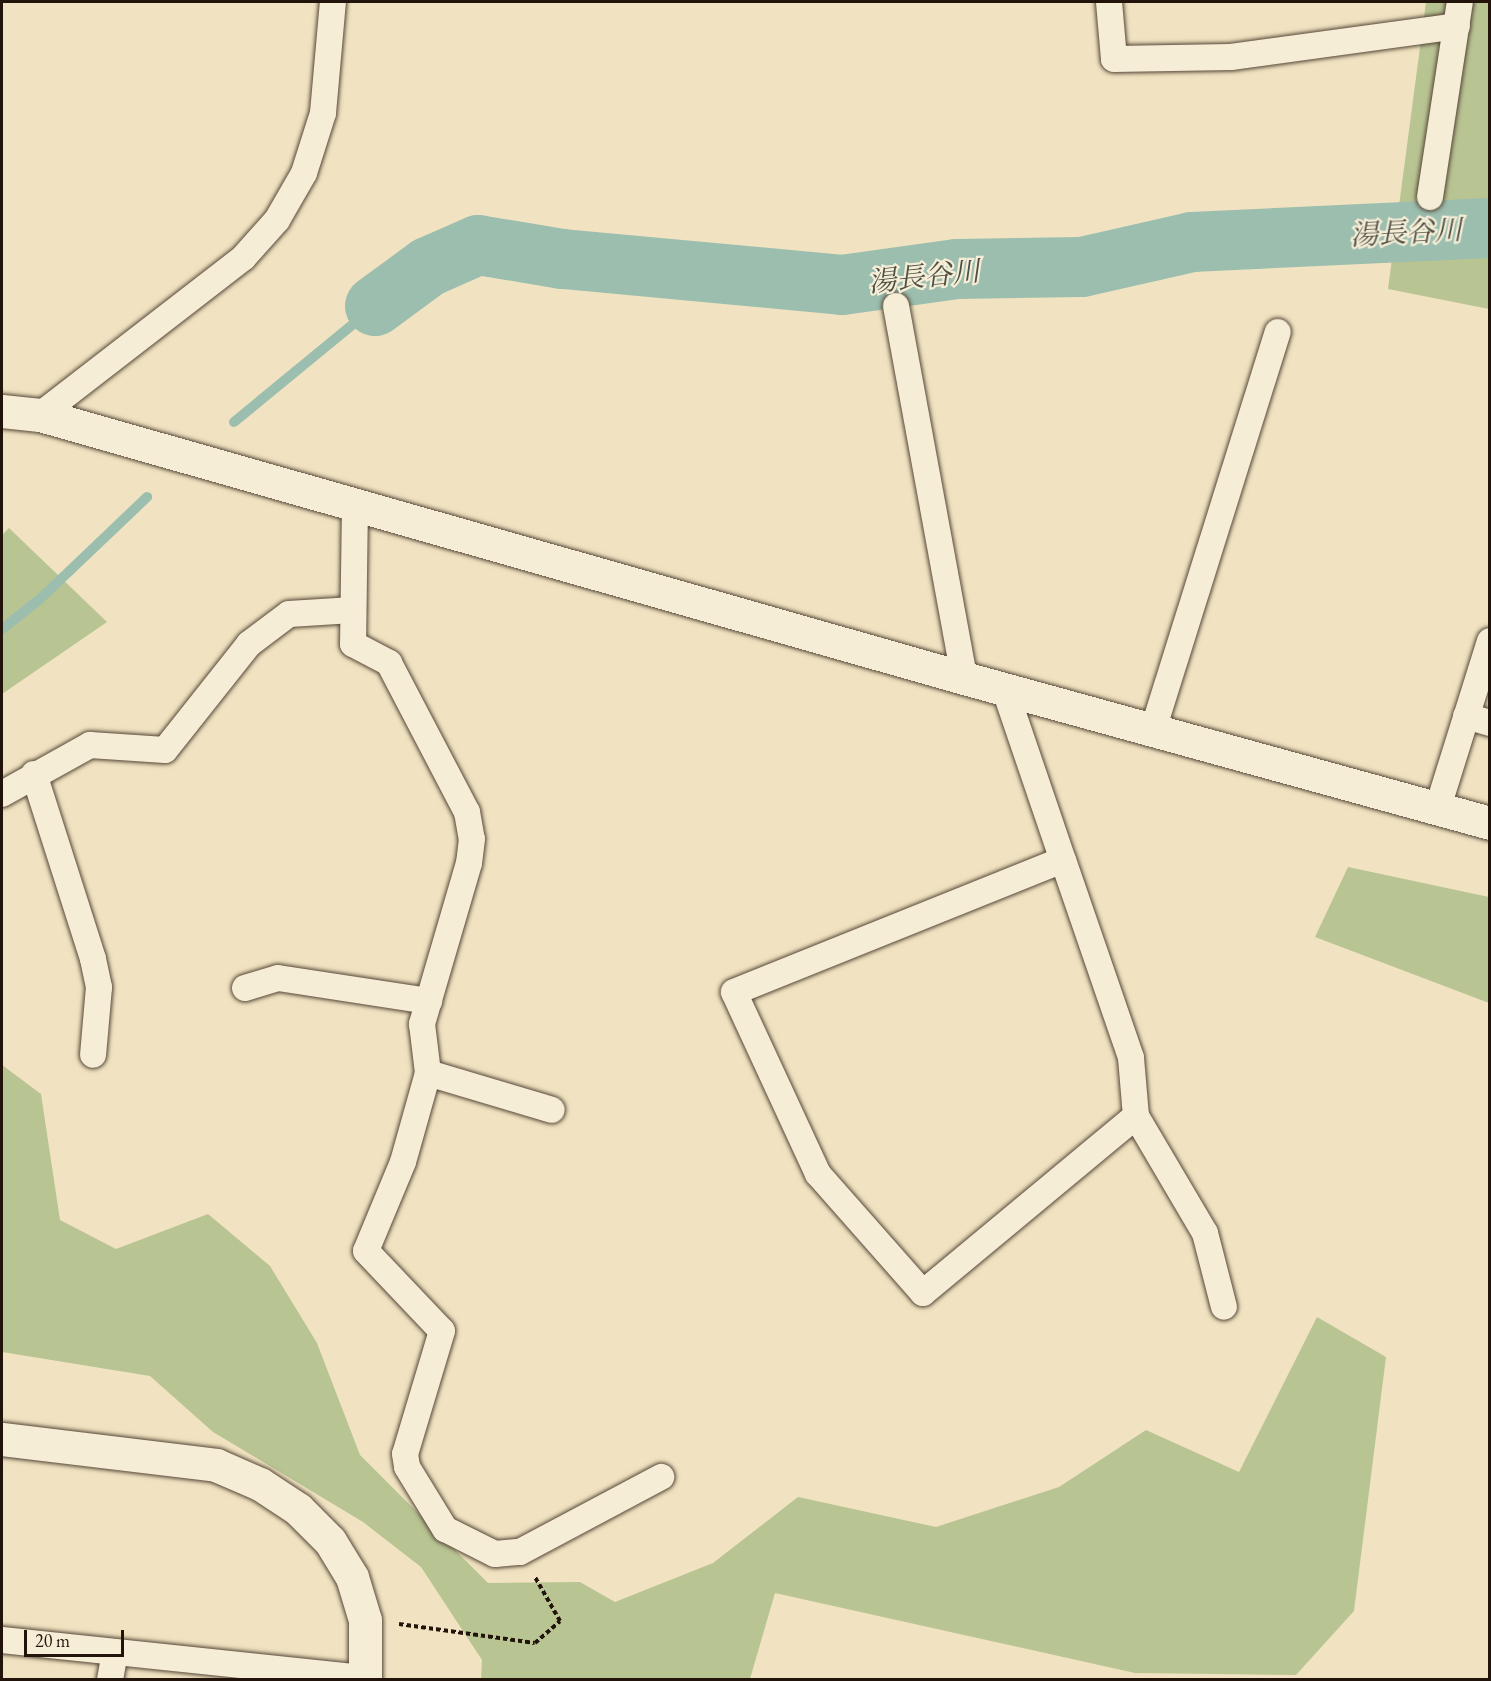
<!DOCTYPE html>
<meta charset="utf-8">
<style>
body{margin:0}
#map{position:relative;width:1491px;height:1681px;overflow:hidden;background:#f1e3c1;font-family:"EB Garamond","Noto Serif JP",serif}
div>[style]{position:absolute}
.green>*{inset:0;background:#b9c493}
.stream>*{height:10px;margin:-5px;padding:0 5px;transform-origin:5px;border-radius:5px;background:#9bbeae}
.river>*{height:60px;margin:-30px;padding:0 30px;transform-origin:30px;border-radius:30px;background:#9bbeae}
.path>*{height:4px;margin-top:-2px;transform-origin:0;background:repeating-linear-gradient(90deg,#22130b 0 4.5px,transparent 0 7.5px)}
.roads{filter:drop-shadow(0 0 2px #564738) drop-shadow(0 0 2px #564738)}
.minor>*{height:26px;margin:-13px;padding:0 13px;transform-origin:13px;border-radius:13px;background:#f6edd7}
.tertiary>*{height:33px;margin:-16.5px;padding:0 16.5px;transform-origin:16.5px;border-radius:16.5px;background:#f6edd7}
span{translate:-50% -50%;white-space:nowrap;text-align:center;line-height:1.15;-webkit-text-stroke:4.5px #f6edd7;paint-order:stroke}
.water-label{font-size:28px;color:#4c4f44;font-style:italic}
.frame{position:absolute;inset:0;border:3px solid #22130b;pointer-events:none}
.scale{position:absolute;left:24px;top:1630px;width:100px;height:27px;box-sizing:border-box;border:3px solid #22130b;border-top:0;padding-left:8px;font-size:18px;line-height:21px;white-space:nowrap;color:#22130b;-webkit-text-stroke:4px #f6edd7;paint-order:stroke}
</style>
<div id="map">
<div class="green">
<i style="clip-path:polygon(1426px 2px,1489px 2px,1489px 309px,1388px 289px)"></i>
<i style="clip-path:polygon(9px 528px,107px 622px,2px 694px,2px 535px)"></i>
<i style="clip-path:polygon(1348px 867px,1489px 897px,1489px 1003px,1315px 937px)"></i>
<i style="clip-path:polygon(2px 1065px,41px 1094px,60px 1220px,116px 1249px,208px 1214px,270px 1266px,317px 1343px,360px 1455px,488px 1583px,580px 1582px,615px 1602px,713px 1563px,798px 1497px,936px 1527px,1059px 1487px,1146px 1430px,1239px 1472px,1317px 1317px,1386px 1357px,1354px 1611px,1296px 1675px,1135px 1673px,775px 1593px,750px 1679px,481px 1679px,482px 1660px,421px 1567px,363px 1522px,213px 1432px,150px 1376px,2px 1352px)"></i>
</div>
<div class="stream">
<i style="left:234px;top:422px;width:183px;rotate:-39.4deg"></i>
<i style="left:2px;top:629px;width:48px;rotate:-38.3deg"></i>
<i style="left:40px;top:599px;width:148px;rotate:-43.6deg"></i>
</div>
<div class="river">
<i style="left:375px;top:306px;width:66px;rotate:-36.3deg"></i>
<i style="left:428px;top:267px;width:55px;rotate:-23.7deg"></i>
<i style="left:478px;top:245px;width:86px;rotate:9.4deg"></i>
<i style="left:563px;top:259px;width:280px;rotate:5.3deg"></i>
<i style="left:842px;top:285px;width:116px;rotate:-7.9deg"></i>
<i style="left:957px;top:269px;width:125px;rotate:-0.9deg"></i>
<i style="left:1082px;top:267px;width:113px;rotate:-12.8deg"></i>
<i style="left:1192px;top:242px;width:298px;rotate:-2.7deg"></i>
</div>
<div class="path">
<i style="left:399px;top:1624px;width:137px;rotate:8deg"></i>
<i style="left:535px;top:1643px;width:33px;rotate:-41deg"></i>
<i style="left:560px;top:1621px;width:51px;rotate:-119.6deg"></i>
</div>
<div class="roads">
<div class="minor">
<i style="left:1109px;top:2px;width:57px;rotate:85deg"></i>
<i style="left:1114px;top:59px;width:117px;rotate:-1deg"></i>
<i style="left:1231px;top:57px;width:228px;rotate:-7.8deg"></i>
<i style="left:1430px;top:197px;width:197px;rotate:-81.3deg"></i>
<i style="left:896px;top:306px;width:378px;rotate:79.6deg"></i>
<i style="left:40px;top:415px;width:257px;rotate:-37.7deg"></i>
<i style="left:243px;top:258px;width:51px;rotate:-48.2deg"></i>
<i style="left:277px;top:220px;width:54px;rotate:-60.1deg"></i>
<i style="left:304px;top:173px;width:63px;rotate:-72.4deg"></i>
<i style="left:323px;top:113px;width:111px;rotate:-84.9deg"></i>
<i style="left:355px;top:504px;width:140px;rotate:90.8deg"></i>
<i style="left:353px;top:644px;width:41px;rotate:27.8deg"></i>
<i style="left:389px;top:663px;width:168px;rotate:62.4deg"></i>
<i style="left:467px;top:812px;width:27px;rotate:80deg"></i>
<i style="left:472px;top:839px;width:24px;rotate:97deg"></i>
<i style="left:469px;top:863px;width:168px;rotate:106.3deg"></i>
<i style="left:422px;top:1024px;width:49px;rotate:83deg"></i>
<i style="left:428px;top:1073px;width:92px;rotate:105.7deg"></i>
<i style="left:403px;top:1162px;width:96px;rotate:112.6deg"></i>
<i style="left:366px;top:1251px;width:110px;rotate:46.5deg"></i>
<i style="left:442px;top:1331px;width:128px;rotate:106.7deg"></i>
<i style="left:405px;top:1454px;width:13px;rotate:81deg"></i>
<i style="left:407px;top:1467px;width:73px;rotate:58.5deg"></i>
<i style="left:445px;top:1529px;width:56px;rotate:26.6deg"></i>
<i style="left:495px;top:1554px;width:25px;rotate:-5deg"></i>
<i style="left:520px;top:1552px;width:160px;rotate:-28deg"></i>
<i style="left:1005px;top:690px;width:180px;rotate:71.2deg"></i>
<i style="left:1063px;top:860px;width:209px;rotate:71deg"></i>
<i style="left:1131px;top:1058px;width:58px;rotate:85.1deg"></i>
<i style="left:1136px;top:1116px;width:277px;rotate:140.3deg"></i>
<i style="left:923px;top:1293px;width:159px;rotate:-131.4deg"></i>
<i style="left:818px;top:1174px;width:200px;rotate:-114.8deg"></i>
<i style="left:734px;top:992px;width:354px;rotate:-21.9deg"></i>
<i style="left:1466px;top:716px;width:25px;rotate:16deg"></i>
<i style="left:1153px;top:730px;width:417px;rotate:-72.6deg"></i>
<i style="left:34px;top:774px;width:194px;rotate:72.3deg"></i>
<i style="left:93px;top:959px;width:29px;rotate:78deg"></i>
<i style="left:99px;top:987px;width:68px;rotate:95deg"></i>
<i style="left:2px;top:794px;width:101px;rotate:-29.1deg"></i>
<i style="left:90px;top:745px;width:75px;rotate:3.8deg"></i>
<i style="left:165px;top:750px;width:135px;rotate:-51.6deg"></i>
<i style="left:249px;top:644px;width:50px;rotate:-36.9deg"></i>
<i style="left:289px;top:614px;width:64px;rotate:-3.6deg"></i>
<i style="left:1438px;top:807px;width:174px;rotate:-72.6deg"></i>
<i style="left:245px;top:988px;width:34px;rotate:-17deg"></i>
<i style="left:278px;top:978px;width:153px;rotate:8.7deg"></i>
<i style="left:428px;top:1073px;width:129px;rotate:16.6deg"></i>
<i style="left:1136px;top:1116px;width:136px;rotate:59.5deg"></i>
<i style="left:1205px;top:1233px;width:76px;rotate:75.6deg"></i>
<i style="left:2px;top:1640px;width:365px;rotate:6deg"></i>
<i style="left:110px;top:1680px;width:27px;rotate:-80deg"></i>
</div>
<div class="tertiary">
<i style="left:2px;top:411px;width:38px;rotate:6deg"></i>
<i style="left:40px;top:415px;width:961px;rotate:15.89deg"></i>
<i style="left:964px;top:678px;width:546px;rotate:15.41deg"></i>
<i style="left:2px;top:1439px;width:216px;rotate:6.9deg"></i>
<i style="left:216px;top:1465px;width:48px;rotate:23.4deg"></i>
<i style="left:260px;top:1484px;width:45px;rotate:33.3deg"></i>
<i style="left:298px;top:1509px;width:45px;rotate:45deg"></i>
<i style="left:330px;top:1541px;width:42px;rotate:58.6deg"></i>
<i style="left:352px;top:1577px;width:45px;rotate:73.2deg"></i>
<i style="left:365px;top:1620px;width:60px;rotate:90deg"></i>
</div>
</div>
<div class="water-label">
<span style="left:1406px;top:232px;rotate:-3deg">湯長谷川</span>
<span style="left:924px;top:276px;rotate:-6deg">湯長谷川</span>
</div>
<div class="frame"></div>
<div class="scale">20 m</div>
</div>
